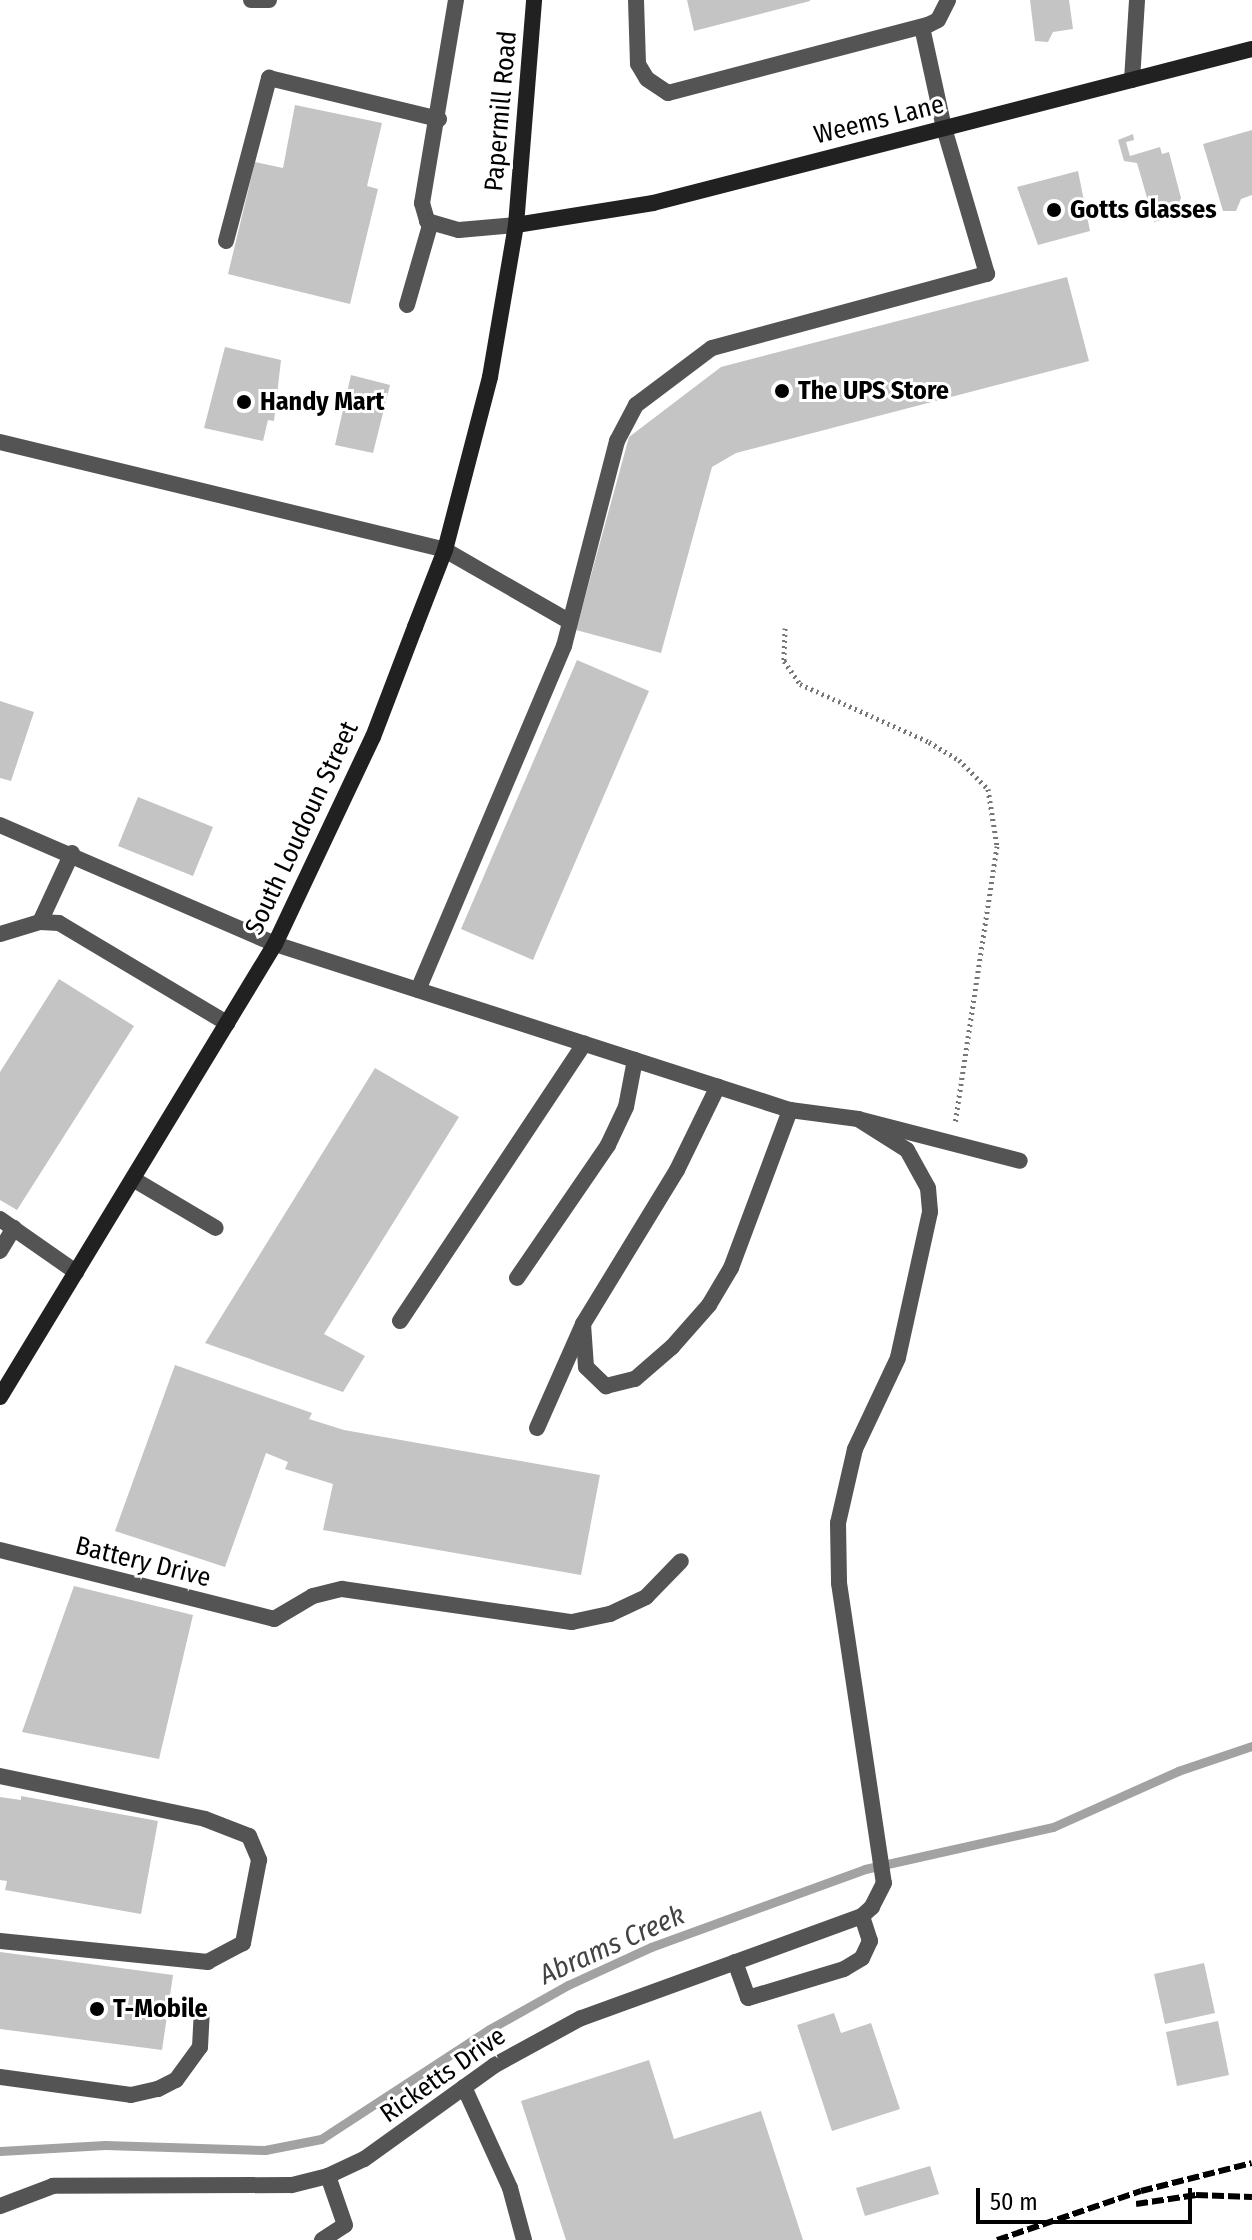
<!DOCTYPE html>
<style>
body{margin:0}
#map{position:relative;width:1252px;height:2240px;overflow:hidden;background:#fff;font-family:"Fira Sans Condensed",sans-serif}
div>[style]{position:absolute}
.stream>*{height:9px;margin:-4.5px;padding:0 4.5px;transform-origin:4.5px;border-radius:4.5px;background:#a2a2a2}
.building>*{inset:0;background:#c4c4c4}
.path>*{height:5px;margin-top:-2.5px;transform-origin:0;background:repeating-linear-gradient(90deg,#767676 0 2px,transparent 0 6px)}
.service>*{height:16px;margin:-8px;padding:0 8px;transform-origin:8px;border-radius:8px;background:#545454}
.minor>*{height:16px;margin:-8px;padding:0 8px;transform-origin:8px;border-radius:8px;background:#545454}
.secondary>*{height:16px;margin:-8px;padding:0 8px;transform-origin:8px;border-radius:8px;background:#212121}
.rail>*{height:6px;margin-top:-3px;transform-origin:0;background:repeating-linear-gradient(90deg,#000 0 12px,transparent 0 16px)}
.dots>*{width:22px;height:22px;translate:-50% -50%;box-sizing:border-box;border:4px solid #fff;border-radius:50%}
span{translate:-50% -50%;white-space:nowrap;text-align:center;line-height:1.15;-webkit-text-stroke:6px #fff;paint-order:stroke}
.street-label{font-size:26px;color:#000}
.poi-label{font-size:26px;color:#000;font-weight:700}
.left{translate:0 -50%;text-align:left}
.water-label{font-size:28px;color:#434343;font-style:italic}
.scale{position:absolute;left:976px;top:2188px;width:216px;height:36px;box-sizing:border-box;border:4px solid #000;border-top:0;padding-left:10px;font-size:24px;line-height:28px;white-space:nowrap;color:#000;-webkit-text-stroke:6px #fff;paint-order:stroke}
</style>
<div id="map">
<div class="stream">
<i style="left:0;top:2151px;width:105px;rotate:-3.3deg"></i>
<i style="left:105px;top:2145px;width:160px;rotate:1.8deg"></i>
<i style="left:265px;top:2150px;width:57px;rotate:-11.1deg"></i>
<i style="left:321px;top:2139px;width:199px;rotate:-33.1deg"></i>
<i style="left:488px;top:2030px;width:92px;rotate:-29.4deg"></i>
<i style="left:568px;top:1985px;width:91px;rotate:-24.6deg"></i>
<i style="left:651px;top:1947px;width:228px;rotate:-20deg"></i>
<i style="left:865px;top:1869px;width:193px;rotate:-12.6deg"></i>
<i style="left:1053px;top:1827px;width:137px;rotate:-24.1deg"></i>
<i style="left:1178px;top:1771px;width:78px;rotate:-18.7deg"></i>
</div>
<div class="building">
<i style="clip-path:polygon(687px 0,810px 0,810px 1px,694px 31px)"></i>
<i style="clip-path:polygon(1030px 0,1069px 0,1073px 29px,1053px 32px,1048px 42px,1035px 41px)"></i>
<i style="clip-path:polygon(295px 105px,382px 123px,367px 186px,378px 189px,350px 304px,228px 274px,255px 162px,283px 168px)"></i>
<i style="clip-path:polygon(1252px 130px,1252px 195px,1241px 199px,1236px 211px,1223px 211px,1203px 144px)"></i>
<i style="clip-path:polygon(1133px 134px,1134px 140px,1126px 142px,1130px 156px,1160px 147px,1162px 154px,1169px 152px,1181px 198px,1173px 217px,1154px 222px,1137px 163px,1124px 161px,1118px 140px)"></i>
<i style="clip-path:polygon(1078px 171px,1090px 231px,1038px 245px,1017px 187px)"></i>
<i style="clip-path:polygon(1067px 277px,1089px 361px,736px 453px,712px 467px,661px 653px,576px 630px,629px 437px,721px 367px)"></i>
<i style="clip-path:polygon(225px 347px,281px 360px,274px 421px,268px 420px,263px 441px,204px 428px)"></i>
<i style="clip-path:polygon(351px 375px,390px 385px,373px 453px,335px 445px)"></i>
<i style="clip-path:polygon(577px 660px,649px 691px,533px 960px,461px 929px)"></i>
<i style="clip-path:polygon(0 701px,34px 712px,11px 781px,0 778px)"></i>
<i style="clip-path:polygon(138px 797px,213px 827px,193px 876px,118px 846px)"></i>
<i style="clip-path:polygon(59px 979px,134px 1026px,17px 1210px,0 1200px,0 1072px)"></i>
<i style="clip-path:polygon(375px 1068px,459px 1117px,324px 1334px,365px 1356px,343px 1392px,205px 1343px)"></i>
<i style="clip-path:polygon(175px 1365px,312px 1413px,309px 1419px,344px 1430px,600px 1475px,581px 1575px,323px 1530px,333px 1484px,285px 1469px,288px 1462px,266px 1453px,225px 1567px,115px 1531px)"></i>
<i style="clip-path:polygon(74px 1586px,193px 1615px,159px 1759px,22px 1732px)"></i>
<i style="clip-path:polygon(21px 1796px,158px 1821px,141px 1914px,5px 1890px,7px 1881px,0 1880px,0 1797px,21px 1800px)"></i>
<i style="clip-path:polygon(0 1952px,173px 1975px,162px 2050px,0 2029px)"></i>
<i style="clip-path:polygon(1204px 1963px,1215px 2013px,1165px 2024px,1154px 1974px)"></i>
<i style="clip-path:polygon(834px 2013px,841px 2033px,871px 2023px,900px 2109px,832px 2131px,797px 2025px)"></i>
<i style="clip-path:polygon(1218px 2021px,1229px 2075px,1177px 2086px,1166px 2032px)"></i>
<i style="clip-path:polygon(649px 2060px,674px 2139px,761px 2111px,803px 2240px,566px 2240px,521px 2101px)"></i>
<i style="clip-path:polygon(930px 2166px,939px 2194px,865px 2216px,856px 2188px)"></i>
</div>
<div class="path">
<i style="left:785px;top:628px;width:33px;rotate:92deg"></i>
<i style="left:784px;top:661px;width:28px;rotate:55deg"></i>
<i style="left:800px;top:684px;width:141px;rotate:24.2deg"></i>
<i style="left:929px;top:742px;width:35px;rotate:31deg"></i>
<i style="left:959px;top:760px;width:41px;rotate:45deg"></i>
<i style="left:988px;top:789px;width:58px;rotate:81deg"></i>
<i style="left:997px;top:846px;width:280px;rotate:98.6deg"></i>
</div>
<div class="service">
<i style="left:251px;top:0;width:18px"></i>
<i style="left:456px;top:0;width:206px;rotate:99.5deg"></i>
<i style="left:422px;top:203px;width:19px;rotate:74deg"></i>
<i style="left:427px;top:221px;width:33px;rotate:16deg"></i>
<i style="left:459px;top:230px;width:57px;rotate:-5deg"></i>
<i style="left:636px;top:0;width:64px;rotate:88.2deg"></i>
<i style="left:638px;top:64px;width:17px;rotate:59deg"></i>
<i style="left:647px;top:79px;width:25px;rotate:34deg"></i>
<i style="left:668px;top:93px;width:269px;rotate:-14.7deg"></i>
<i style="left:928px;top:25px;width:11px;rotate:-27deg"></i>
<i style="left:938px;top:20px;width:22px;rotate:-63deg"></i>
<i style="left:226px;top:241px;width:169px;rotate:-75.2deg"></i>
<i style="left:269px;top:78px;width:175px;rotate:13.6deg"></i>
<i style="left:407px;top:305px;width:86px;rotate:-73.9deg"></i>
<i style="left:0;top:442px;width:458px;rotate:13.6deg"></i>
<i style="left:445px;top:550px;width:144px;rotate:29.9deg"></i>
<i style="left:0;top:825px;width:300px;rotate:23.4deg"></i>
<i style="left:275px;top:944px;width:541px;rotate:17.87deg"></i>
<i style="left:790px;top:1110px;width:69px;rotate:7.5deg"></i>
<i style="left:858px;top:1119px;width:58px;rotate:32.3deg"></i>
<i style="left:907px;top:1150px;width:43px;rotate:61.1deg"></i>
<i style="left:928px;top:1188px;width:24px;rotate:85deg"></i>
<i style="left:930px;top:1212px;width:149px;rotate:102.4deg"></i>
<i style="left:898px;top:1358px;width:101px;rotate:115.3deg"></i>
<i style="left:855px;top:1449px;width:76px;rotate:102.9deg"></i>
<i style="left:838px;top:1523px;width:60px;rotate:89deg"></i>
<i style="left:839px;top:1583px;width:303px;rotate:81.5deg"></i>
<i style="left:884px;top:1883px;width:27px;rotate:117deg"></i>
<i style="left:872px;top:1907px;width:13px;rotate:138deg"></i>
<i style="left:862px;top:1916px;width:299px;rotate:160deg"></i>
<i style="left:581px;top:2018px;width:98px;rotate:151.3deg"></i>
<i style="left:495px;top:2065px;width:161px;rotate:144.3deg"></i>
<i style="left:364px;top:2159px;width:40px;rotate:155deg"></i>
<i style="left:328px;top:2176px;width:38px;rotate:166deg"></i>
<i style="left:291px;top:2185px;width:238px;rotate:179.8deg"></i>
<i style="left:53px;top:2186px;width:57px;rotate:159.3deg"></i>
<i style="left:40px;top:922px;width:76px;rotate:-65.1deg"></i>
<i style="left:0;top:934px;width:42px;rotate:-16.7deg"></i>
<i style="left:40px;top:922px;width:19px;rotate:3deg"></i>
<i style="left:59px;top:923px;width:196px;rotate:30.8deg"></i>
<i style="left:418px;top:990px;width:374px;rotate:-67deg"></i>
<i style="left:564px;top:646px;width:212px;rotate:-75.5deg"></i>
<i style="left:617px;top:441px;width:41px;rotate:-62.2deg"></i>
<i style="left:636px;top:405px;width:95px;rotate:-36.9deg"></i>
<i style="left:712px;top:348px;width:285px;rotate:-15.1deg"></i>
<i style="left:987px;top:274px;width:152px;rotate:-106.4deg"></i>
<i style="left:944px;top:128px;width:103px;rotate:-102.3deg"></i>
<i style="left:133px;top:1179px;width:96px;rotate:30.6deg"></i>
<i style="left:0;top:1219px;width:93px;rotate:34.9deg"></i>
<i style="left:0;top:1251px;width:27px;rotate:-59deg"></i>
<i style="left:517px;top:1278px;width:161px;rotate:-55.6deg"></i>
<i style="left:608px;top:1145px;width:42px;rotate:-64.7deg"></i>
<i style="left:626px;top:1107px;width:48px;rotate:-79.2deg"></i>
<i style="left:400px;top:1321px;width:333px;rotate:-56.4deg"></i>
<i style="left:583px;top:1324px;width:43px;rotate:86deg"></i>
<i style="left:586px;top:1367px;width:28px;rotate:44deg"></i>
<i style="left:606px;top:1386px;width:30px;rotate:-14deg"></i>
<i style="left:635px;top:1379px;width:49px;rotate:-40.9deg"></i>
<i style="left:672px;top:1347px;width:56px;rotate:-48.6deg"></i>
<i style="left:709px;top:1305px;width:43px;rotate:-59.3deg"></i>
<i style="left:731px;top:1268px;width:169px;rotate:-69.5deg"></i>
<i style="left:537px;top:1428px;width:114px;rotate:-66.1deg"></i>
<i style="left:583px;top:1324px;width:180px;rotate:-58.6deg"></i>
<i style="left:677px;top:1170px;width:93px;rotate:-64deg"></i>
<i style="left:0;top:1550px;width:283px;rotate:14.1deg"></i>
<i style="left:274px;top:1619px;width:45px;rotate:-30.5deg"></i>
<i style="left:313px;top:1596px;width:30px;rotate:-14deg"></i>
<i style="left:342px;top:1589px;width:232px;rotate:8.2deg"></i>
<i style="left:572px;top:1622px;width:39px;rotate:-12deg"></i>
<i style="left:610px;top:1614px;width:40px;rotate:-25deg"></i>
<i style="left:646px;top:1597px;width:50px;rotate:-45.8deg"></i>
<i style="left:0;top:1776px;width:209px;rotate:11.8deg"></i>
<i style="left:205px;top:1819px;width:47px;rotate:21.1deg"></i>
<i style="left:249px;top:1836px;width:26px;rotate:67deg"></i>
<i style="left:259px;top:1860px;width:85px;rotate:100.9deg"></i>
<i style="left:243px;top:1943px;width:40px;rotate:152deg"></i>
<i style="left:208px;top:1962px;width:209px;rotate:-174.2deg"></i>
<i style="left:735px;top:1962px;width:38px;rotate:70deg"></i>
<i style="left:748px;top:1998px;width:100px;rotate:-16.8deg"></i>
<i style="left:844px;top:1969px;width:21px;rotate:-31deg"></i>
<i style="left:862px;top:1958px;width:19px;rotate:-65deg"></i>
<i style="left:870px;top:1941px;width:26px;rotate:-108deg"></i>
<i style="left:0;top:2077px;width:132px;rotate:7.8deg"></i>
<i style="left:131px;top:2095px;width:28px;rotate:-13deg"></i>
<i style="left:158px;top:2089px;width:20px;rotate:-27deg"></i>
<i style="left:176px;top:2080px;width:41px;rotate:-54deg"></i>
<i style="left:200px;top:2047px;width:38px;rotate:-87deg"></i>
<i style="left:464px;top:2087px;width:111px;rotate:65.5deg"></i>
<i style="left:510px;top:2188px;width:54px;rotate:74.9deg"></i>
<i style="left:322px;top:2240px;width:27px;rotate:-33deg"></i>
<i style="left:345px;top:2225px;width:52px;rotate:-109.1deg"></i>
</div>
<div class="minor">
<i style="left:1132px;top:80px;width:80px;rotate:-86.4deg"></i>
<i style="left:858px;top:1119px;width:167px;rotate:14.5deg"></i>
</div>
<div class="secondary">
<i style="left:516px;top:225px;width:139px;rotate:-9.1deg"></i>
<i style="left:653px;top:203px;width:618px;rotate:-14.42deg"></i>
<i style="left:0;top:1397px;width:530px;rotate:-58.74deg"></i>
<i style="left:275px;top:944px;width:229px;rotate:-64.7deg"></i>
<i style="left:373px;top:737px;width:118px;rotate:-69.1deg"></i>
<i style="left:415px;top:627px;width:83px;rotate:-68.7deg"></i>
<i style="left:445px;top:550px;width:179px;rotate:-75.4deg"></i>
<i style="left:490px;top:377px;width:154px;rotate:-80.3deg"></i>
<i style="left:516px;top:225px;width:226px;rotate:-85.4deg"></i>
</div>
<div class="rail">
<i style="left:1136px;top:2204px;width:61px;rotate:-8.5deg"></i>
<i style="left:1196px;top:2195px;width:56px;rotate:2deg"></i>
<i style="left:997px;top:2240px;width:152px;rotate:-18.8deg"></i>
<i style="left:1141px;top:2191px;width:114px;rotate:-14.2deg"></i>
</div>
<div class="dots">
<i style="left:1054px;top:210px;background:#000"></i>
<i style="left:782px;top:391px;background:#000"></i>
<i style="left:244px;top:402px;background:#000"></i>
<i style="left:97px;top:2009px;background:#000"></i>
</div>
<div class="street-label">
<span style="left:501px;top:111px;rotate:-85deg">Papermill Road</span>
<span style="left:879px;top:120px;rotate:-14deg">Weems Lane</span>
<span style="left:302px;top:828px;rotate:-65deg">South Loudoun Street</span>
<span style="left:143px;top:1562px;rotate:14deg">Battery Drive</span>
<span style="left:443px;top:2075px;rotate:-35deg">Ricketts Drive</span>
</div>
<div class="poi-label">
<span class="left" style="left:1070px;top:210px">Gotts Glasses</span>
<span class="left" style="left:798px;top:391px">The UPS Store</span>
<span class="left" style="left:260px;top:402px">Handy Mart</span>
<span class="left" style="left:113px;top:2009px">T-Mobile</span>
</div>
<div class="water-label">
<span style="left:612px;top:1945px;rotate:-24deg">Abrams Creek</span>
</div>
<div class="scale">50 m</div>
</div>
